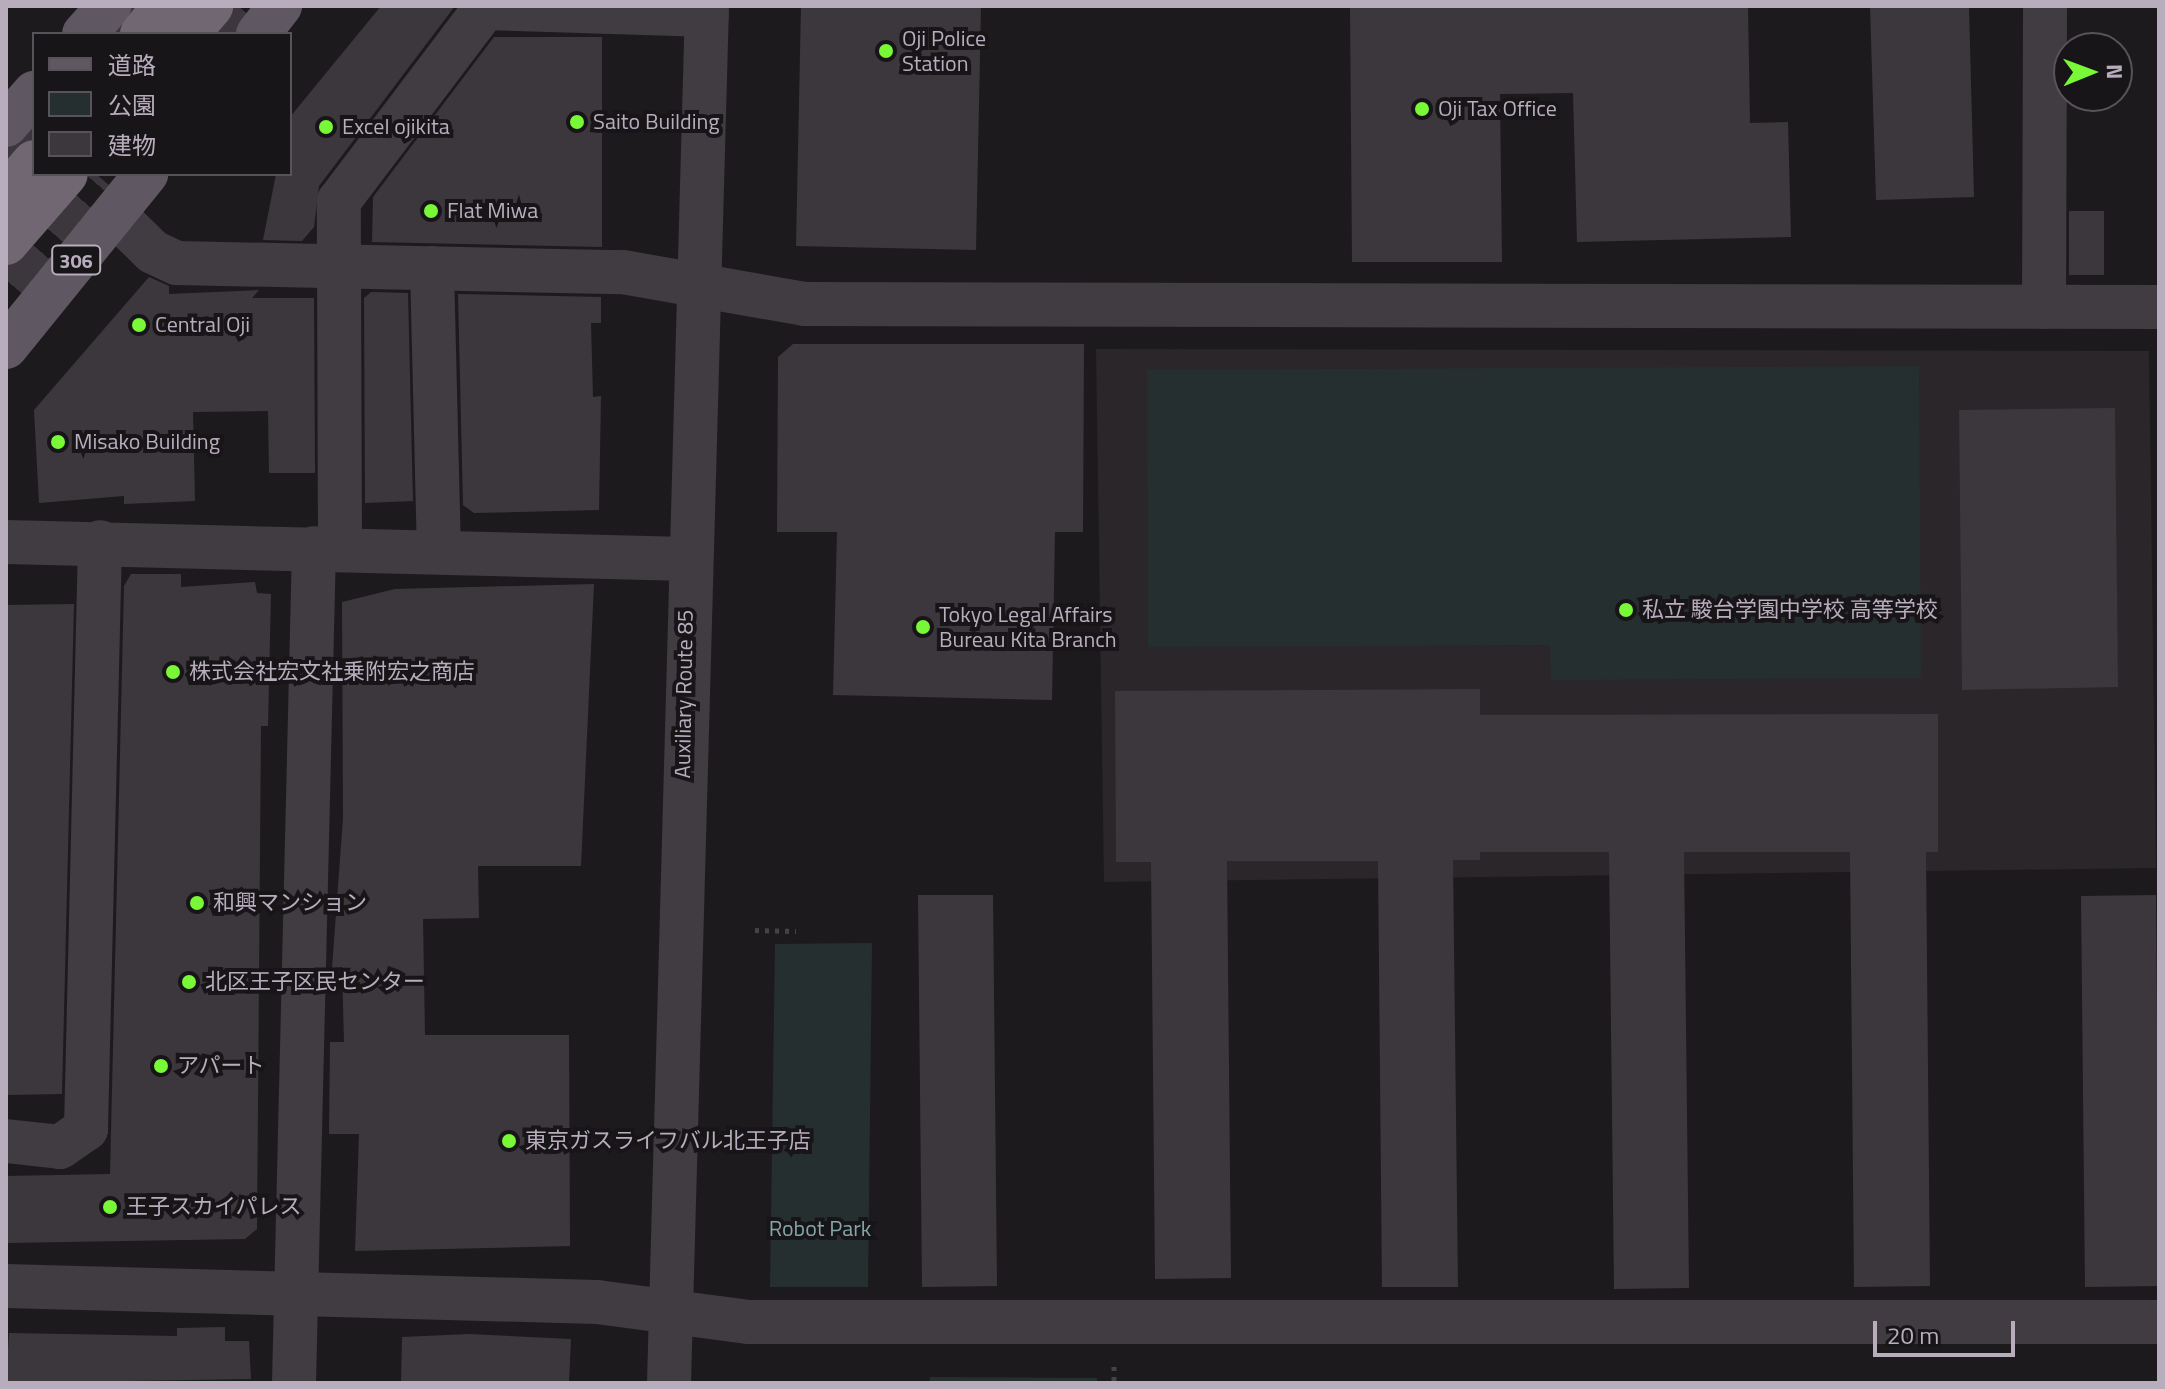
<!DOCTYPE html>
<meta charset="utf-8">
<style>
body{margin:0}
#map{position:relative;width:2165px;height:1389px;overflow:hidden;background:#1d1a1d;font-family:"Titillium Web","Noto Sans JP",sans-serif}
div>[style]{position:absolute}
.built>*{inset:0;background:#2a262a}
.green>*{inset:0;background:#262f30}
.building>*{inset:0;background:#3c373c}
.major-tunnel>*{height:44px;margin-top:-22px;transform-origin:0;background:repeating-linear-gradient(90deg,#3c373d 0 44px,transparent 0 66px)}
.path>*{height:5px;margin-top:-2.5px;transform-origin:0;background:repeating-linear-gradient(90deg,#474149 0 4px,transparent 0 10px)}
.minor>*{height:44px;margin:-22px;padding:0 22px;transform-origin:22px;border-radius:22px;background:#413b42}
.major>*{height:44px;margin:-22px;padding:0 22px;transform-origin:22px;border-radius:22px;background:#5f5761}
.highway>*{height:44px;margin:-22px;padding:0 22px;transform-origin:22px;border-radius:22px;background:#706773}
.dots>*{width:22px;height:22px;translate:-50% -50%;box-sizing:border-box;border:4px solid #181518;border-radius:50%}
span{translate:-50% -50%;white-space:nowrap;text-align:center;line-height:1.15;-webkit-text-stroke:8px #181518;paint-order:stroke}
.shield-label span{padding:2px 6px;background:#181518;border:2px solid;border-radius:6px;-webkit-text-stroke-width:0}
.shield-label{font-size:20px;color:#b8adbd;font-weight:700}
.poi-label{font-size:22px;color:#b8adbd}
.left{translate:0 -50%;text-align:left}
.street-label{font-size:22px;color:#b8adbd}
.park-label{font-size:22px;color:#83a6a8}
.frame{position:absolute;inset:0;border:8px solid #b8adbd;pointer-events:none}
.legend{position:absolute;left:32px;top:32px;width:260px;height:144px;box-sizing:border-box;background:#181518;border:2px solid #58525a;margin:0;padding:10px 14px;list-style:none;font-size:24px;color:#b8adbd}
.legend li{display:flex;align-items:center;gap:16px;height:40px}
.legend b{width:40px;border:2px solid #58525a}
.north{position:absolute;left:2053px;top:32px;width:80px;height:80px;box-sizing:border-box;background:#181518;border:2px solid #58525a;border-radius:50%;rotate:89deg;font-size:22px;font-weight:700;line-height:32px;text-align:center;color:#b8adbd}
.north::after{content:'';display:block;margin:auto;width:28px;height:36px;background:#78f837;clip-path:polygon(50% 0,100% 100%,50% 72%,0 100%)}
.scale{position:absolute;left:1873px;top:1321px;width:142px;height:36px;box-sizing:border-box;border:4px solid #b8adbd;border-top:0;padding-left:10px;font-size:24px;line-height:28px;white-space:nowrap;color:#b8adbd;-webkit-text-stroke:6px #181518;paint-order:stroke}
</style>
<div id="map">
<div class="built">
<i style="clip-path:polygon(1096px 349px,2149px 351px,2156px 868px,1104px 882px)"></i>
</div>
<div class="green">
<i style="clip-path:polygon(1919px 366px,1921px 678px,1551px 680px,1550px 645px,1148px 647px,1147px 370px)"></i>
<i style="clip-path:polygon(872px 943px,868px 1287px,770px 1287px,775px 944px)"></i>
<i style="clip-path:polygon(930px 1377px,1097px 1378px,1097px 1383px,930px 1383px)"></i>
</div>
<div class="building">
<i style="clip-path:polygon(381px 6px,455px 6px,319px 186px,314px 227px,302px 241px,263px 240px,276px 174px,290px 174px,290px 117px)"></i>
<i style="clip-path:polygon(801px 6px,981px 6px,976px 250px,796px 246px)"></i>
<i style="clip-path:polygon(1350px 6px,1748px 6px,1750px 123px,1788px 122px,1791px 237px,1577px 242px,1573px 93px,1500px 94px,1502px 262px,1352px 262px)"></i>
<i style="clip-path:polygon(1870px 6px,1969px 6px,1974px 197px,1876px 200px)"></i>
<i style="clip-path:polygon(494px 37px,602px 37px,602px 247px,372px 242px,373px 197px)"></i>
<i style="clip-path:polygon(2069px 211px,2104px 211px,2104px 275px,2069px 275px)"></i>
<i style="clip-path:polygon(149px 277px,169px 286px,169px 294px,259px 290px,252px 298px,314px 298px,315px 473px,269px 473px,268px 411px,193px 412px,195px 501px,124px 504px,124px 496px,39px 503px,34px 410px)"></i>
<i style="clip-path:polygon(371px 292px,408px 293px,413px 501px,365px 503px,364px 298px)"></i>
<i style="clip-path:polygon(458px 294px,601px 297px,601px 323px,591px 323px,593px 397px,601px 396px,599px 510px,474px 513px,463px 505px)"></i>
<i style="clip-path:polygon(793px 344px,1084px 344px,1083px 532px,1055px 532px,1052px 700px,833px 695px,837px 532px,777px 532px,778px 357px)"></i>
<i style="clip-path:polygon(2115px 408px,2118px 687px,1962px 690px,1959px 410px)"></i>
<i style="clip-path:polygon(131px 574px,181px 574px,181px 587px,255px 582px,257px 593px,271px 594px,268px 726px,261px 726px,257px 1229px,245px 1239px,6px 1243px,6px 1176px,110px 1174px,124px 586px)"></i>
<i style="clip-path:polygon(594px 584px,581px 866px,478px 866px,479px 918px,423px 919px,425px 1035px,569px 1035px,570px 1246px,355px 1251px,359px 1134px,329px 1134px,330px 1042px,344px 1042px,342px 967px,332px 968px,343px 818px,342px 602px,395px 589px)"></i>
<i style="clip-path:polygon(74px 604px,62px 1094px,6px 1095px,6px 605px)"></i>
<i style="clip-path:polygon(1480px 689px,1480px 715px,1938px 714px,1938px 852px,1926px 852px,1930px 1286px,1854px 1287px,1850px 852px,1684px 852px,1689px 1288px,1614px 1289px,1609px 852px,1480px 852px,1480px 860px,1453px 860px,1458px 1287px,1382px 1287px,1378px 861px,1227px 861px,1231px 1278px,1155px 1279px,1151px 862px,1116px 862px,1115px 691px)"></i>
<i style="clip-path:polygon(918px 895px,993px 895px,997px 1286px,922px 1287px)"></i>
<i style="clip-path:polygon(2156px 895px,2159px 1286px,2085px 1287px,2081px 896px)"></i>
<i style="clip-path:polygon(225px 1327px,225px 1341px,249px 1341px,251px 1379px,6px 1383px,9px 1333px,177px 1336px,177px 1328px)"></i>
<i style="clip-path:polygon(469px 1334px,571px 1339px,569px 1383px,401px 1383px,402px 1337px)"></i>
</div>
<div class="major-tunnel">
<i style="left:116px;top:34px;width:37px;rotate:-49deg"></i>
<i style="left:214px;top:34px;width:37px;rotate:-49deg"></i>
<i style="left:6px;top:162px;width:43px;rotate:-49.7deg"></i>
<i style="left:6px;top:280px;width:139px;rotate:-49.7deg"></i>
</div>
<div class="path">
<i style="left:755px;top:930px;width:41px;rotate:1.4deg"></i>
<i style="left:1114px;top:1366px;width:17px;rotate:90deg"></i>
</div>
<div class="minor">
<i style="left:114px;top:214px;width:54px;rotate:44.3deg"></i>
<i style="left:153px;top:252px;width:26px;rotate:25deg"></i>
<i style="left:177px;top:263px;width:446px;rotate:1.2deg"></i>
<i style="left:623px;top:272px;width:184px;rotate:10deg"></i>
<i style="left:804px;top:304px;width:1355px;rotate:0.13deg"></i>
<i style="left:432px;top:268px;width:284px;rotate:88.6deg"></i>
<i style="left:2044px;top:307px;width:301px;rotate:-89.8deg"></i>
<i style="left:6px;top:542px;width:681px;rotate:1.43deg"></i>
<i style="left:340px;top:548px;width:347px;rotate:-90.2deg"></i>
<i style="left:339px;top:201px;width:242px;rotate:-52.9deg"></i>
<i style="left:485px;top:8px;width:222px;rotate:1.8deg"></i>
<i style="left:6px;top:1141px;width:54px;rotate:6.3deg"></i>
<i style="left:60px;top:1147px;width:32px;rotate:-35deg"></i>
<i style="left:86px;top:1129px;width:587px;rotate:-88.63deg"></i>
<i style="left:6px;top:1286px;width:591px;rotate:1.55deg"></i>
<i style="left:597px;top:1302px;width:152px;rotate:7.5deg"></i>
<i style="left:748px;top:1322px;width:1411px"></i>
<i style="left:294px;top:1383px;width:835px;rotate:-88.63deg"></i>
<i style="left:669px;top:1383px;width:1378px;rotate:-88.42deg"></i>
</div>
<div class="major">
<i style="left:84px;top:34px;width:38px;rotate:-48deg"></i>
<i style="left:258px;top:34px;width:36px;rotate:-52deg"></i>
<i style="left:6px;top:125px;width:43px;rotate:-48.8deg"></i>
<i style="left:6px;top:347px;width:223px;rotate:-51deg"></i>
</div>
<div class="highway">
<i style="left:142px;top:34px;width:36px;rotate:-51deg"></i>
<i style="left:187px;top:34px;width:37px;rotate:-49deg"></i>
<i style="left:6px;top:195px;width:43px;rotate:-49.7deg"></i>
<i style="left:6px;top:243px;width:91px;rotate:-49deg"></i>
</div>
<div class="dots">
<i style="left:886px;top:51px;background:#78f837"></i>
<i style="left:1422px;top:109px;background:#78f837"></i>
<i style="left:577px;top:122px;background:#78f837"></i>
<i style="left:326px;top:127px;background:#78f837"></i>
<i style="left:431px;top:211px;background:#78f837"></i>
<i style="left:139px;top:325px;background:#78f837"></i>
<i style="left:58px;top:442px;background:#78f837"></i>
<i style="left:1626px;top:610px;background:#78f837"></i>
<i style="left:923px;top:627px;background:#78f837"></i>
<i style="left:173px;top:672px;background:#78f837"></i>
<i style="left:197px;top:903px;background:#78f837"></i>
<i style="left:189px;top:982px;background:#78f837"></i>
<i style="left:161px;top:1066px;background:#78f837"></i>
<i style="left:509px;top:1141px;background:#78f837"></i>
<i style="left:110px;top:1207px;background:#78f837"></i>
</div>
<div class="shield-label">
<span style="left:76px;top:260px">306</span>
</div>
<div class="poi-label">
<span class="left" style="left:902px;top:51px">Oji Police<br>Station</span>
<span class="left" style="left:1438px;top:109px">Oji Tax Office</span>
<span class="left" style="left:593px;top:122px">Saito Building</span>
<span class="left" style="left:342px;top:127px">Excel ojikita</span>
<span class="left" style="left:447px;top:211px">Flat Miwa</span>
<span class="left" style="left:155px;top:325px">Central Oji</span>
<span class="left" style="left:74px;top:442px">Misako Building</span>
<span class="left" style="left:1642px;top:610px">私立 駿台学園中学校 高等学校</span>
<span class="left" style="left:939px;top:627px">Tokyo Legal Affairs<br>Bureau Kita Branch</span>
<span class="left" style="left:189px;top:672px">株式会社宏文社乗附宏之商店</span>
<span class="left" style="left:213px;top:903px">和興マンション</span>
<span class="left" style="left:205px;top:982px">北区王子区民センター</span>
<span class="left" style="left:177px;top:1066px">アパート</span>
<span class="left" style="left:525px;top:1141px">東京ガスライフバル北王子店</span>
<span class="left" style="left:126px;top:1207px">王子スカイパレス</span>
</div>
<div class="street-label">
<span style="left:684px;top:694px;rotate:-89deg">Auxiliary Route 85</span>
</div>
<div class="park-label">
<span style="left:820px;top:1229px">Robot Park</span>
</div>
<div class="frame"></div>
<ul class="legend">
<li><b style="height:10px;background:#5f5761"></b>道路</li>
<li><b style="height:22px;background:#262f30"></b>公園</li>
<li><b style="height:22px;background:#3c373c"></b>建物</li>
</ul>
<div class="north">N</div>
<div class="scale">20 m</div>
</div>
